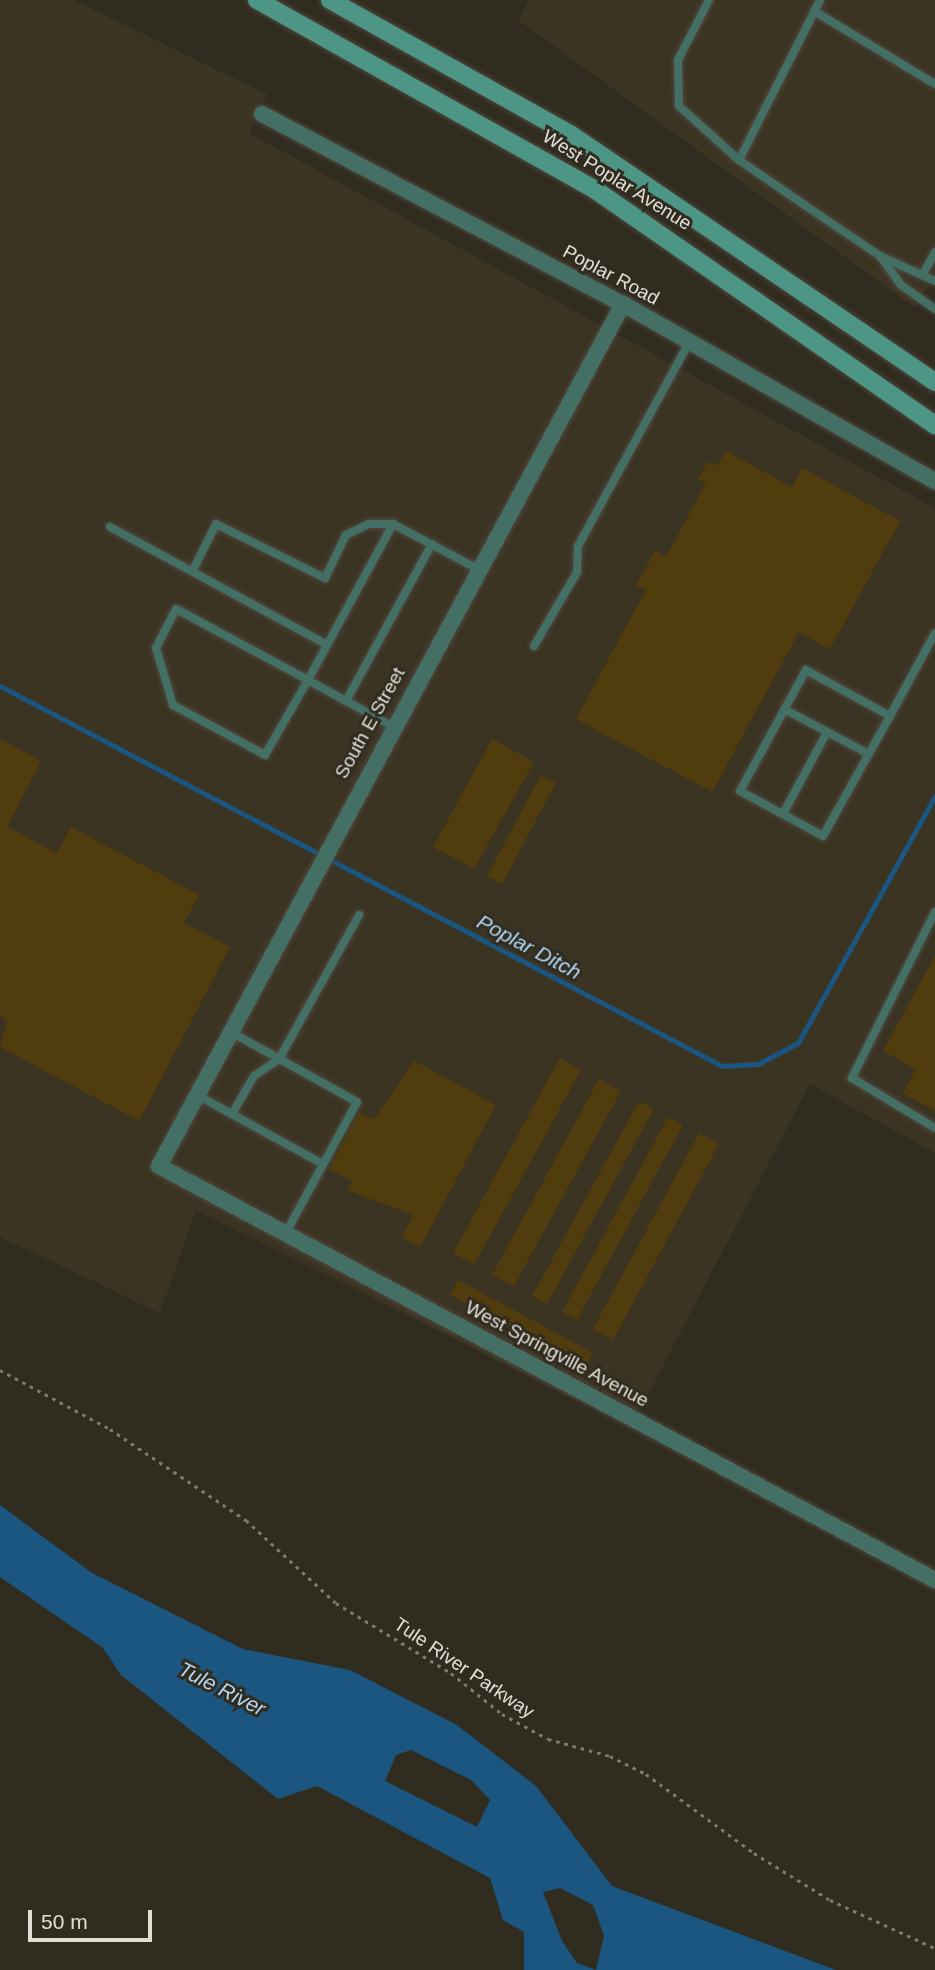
<!DOCTYPE html>
<style>
body{margin:0}
#map{position:relative;width:935px;height:1970px;overflow:hidden;background:#312c20;font-family:Arial,sans-serif}
div>[style]{position:absolute}
.built>*{inset:0;background:#3c3423}
.water>*{inset:0;background:#1a567f}
.stream>*{height:5px;margin:-2.5px;padding:0 2.5px;transform-origin:2.5px;border-radius:2.5px;background:#1a567f}
.building>*{inset:0;background:#503c0c}
.path>*{height:2.5px;margin-top:-1.25px;transform-origin:0;background:repeating-linear-gradient(90deg,#7e7a70 0 3.5px,transparent 0 8.5px)}
.roads{filter:drop-shadow(0 0 2px #4d483d) drop-shadow(0 0 2px #4d483d)}
.lane>*{height:8px;margin:-4px;padding:0 4px;transform-origin:4px;border-radius:4px;background:#446f64}
.street>*{height:16px;margin:-8px;padding:0 8px;transform-origin:8px;border-radius:8px;background:#446f64}
.secondary>*{height:18px;margin:-9px;padding:0 9px;transform-origin:9px;border-radius:9px;background:#4d9584}
span{translate:-50% -50%;white-space:nowrap;text-align:center;line-height:1.15;-webkit-text-stroke:6px #312c20;paint-order:stroke}
.street-label{font-size:19px;color:#e1ded6}
.water-label{font-size:21px;color:#b2d7f5;font-style:italic}
.scale{position:absolute;left:28px;top:1910px;width:124px;height:32px;box-sizing:border-box;border:4px solid #e1ded6;border-top:0;padding-left:9px;font-size:21px;line-height:24px;white-space:nowrap;color:#e1ded6;-webkit-text-stroke:5px #312c20;paint-order:stroke}
</style>
<div id="map">
<div class="built">
<i style="clip-path:polygon(0 0,73px 0,267px 94px,249px 133px,935px 508px,935px 1153px,810px 1084px,631px 1427px,196px 1210px,160px 1313px,0 1237px)"></i>
<i style="clip-path:polygon(529px 0,935px 0,935px 277px,914px 307px,518px 20px)"></i>
</div>
<div class="water">
<i style="clip-path:polygon(evenodd,0 1505px,92px 1573px,243px 1649px,350px 1670px,457px 1725px,536px 1786px,612px 1886px,836px 1970px,524px 1970px,524px 1932px,503px 1920px,490px 1878px,317px 1786px,278px 1799px,121px 1675px,103px 1648px,0 1577px,0 1505px,411px 1750px,471px 1780px,490px 1800px,477px 1827px,385px 1781px,396px 1755px,411px 1750px,0 1505px,560px 1888px,593px 1905px,604px 1936px,596px 1970px,577px 1963px,562px 1941px,543px 1892px,560px 1888px)"></i>
</div>
<div class="stream">
<i style="left:0;top:686px;width:816px;rotate:27.76deg"></i>
<i style="left:722px;top:1066px;width:36px;rotate:-3deg"></i>
<i style="left:758px;top:1064px;width:45px;rotate:-27.7deg"></i>
<i style="left:798px;top:1043px;width:282px;rotate:-61deg"></i>
</div>
<div class="building">
<i style="clip-path:polygon(726px 451px,792px 487px,802px 468px,900px 521px,830px 649px,799px 632px,712px 792px,576px 719px,646px 590px,636px 585px,655px 551px,666px 557px,706px 483px,698px 479px,708px 461px,717px 466px)"></i>
<i style="clip-path:polygon(0 739px,41px 761px,7px 827px,57px 853px,71px 827px,199px 895px,184px 923px,230px 947px,139px 1121px,0 1047px,7px 1020px,0 1016px)"></i>
<i style="clip-path:polygon(492px 739px,534px 762px,474px 869px,433px 847px)"></i>
<i style="clip-path:polygon(541px 775px,556px 783px,502px 884px,487px 876px)"></i>
<i style="clip-path:polygon(935px 956px,935px 1111px,903px 1093px,916px 1069px,883px 1051px)"></i>
<i style="clip-path:polygon(560px 1058px,581px 1070px,474px 1265px,453px 1253px)"></i>
<i style="clip-path:polygon(414px 1061px,496px 1105px,420px 1247px,402px 1237px,413px 1215px,347px 1190px,352px 1181px,329px 1169px,359px 1112px,374px 1120px)"></i>
<i style="clip-path:polygon(599px 1079px,621px 1091px,514px 1286px,492px 1275px)"></i>
<i style="clip-path:polygon(639px 1101px,654px 1109px,547px 1304px,532px 1296px)"></i>
<i style="clip-path:polygon(668px 1117px,683px 1125px,577px 1320px,562px 1312px)"></i>
<i style="clip-path:polygon(699px 1133px,719px 1144px,613px 1340px,593px 1329px)"></i>
<i style="clip-path:polygon(458px 1280px,593px 1353px,585px 1368px,450px 1295px)"></i>
</div>
<div class="path">
<i style="left:0;top:1370px;width:125px;rotate:28.2deg"></i>
<i style="left:110px;top:1429px;width:164px;rotate:33.8deg"></i>
<i style="left:246px;top:1520px;width:122px;rotate:42.7deg"></i>
<i style="left:336px;top:1603px;width:135px;rotate:31.3deg"></i>
<i style="left:451px;top:1673px;width:65px;rotate:38.8deg"></i>
<i style="left:502px;top:1714px;width:52px;rotate:28.5deg"></i>
<i style="left:548px;top:1739px;width:64px;rotate:15.3deg"></i>
<i style="left:610px;top:1756px;width:40px;rotate:26.6deg"></i>
<i style="left:646px;top:1774px;width:134px;rotate:36.2deg"></i>
<i style="left:754px;top:1853px;width:89px;rotate:31.7deg"></i>
<i style="left:830px;top:1900px;width:115px;rotate:24.6deg"></i>
</div>
<div class="roads">
<div class="lane">
<i style="left:709px;top:0;width:68px;rotate:117.3deg"></i>
<i style="left:678px;top:60px;width:46px;rotate:88.8deg"></i>
<i style="left:679px;top:106px;width:81px;rotate:42deg"></i>
<i style="left:739px;top:160px;width:81px;rotate:34.5deg"></i>
<i style="left:806px;top:206px;width:89px;rotate:34deg"></i>
<i style="left:880px;top:256px;width:60px;rotate:24.4deg"></i>
<i style="left:814px;top:11px;width:141px;rotate:31.1deg"></i>
<i style="left:739px;top:160px;width:179px;rotate:-63.1deg"></i>
<i style="left:880px;top:256px;width:36px;rotate:54deg"></i>
<i style="left:901px;top:285px;width:42px;rotate:35.2deg"></i>
<i style="left:923px;top:274px;width:25px;rotate:-61deg"></i>
<i style="left:110px;top:527px;width:247px;rotate:28.5deg"></i>
<i style="left:193px;top:570px;width:51px;rotate:-63.4deg"></i>
<i style="left:216px;top:524px;width:122px;rotate:26.4deg"></i>
<i style="left:325px;top:578px;width:48px;rotate:-64deg"></i>
<i style="left:346px;top:535px;width:25px;rotate:-26deg"></i>
<i style="left:369px;top:524px;width:24px"></i>
<i style="left:393px;top:524px;width:96px;rotate:27.9deg"></i>
<i style="left:534px;top:646px;width:86px;rotate:-59.8deg"></i>
<i style="left:577px;top:572px;width:26px;rotate:-88deg"></i>
<i style="left:578px;top:546px;width:234px;rotate:-61.4deg"></i>
<i style="left:346px;top:701px;width:179px;rotate:-61.3deg"></i>
<i style="left:784px;top:709px;width:96px;rotate:27.9deg"></i>
<i style="left:890px;top:716px;width:96px;rotate:-151.3deg"></i>
<i style="left:806px;top:670px;width:138px;rotate:118.6deg"></i>
<i style="left:740px;top:791px;width:94px;rotate:28.5deg"></i>
<i style="left:823px;top:836px;width:137px;rotate:-60.8deg"></i>
<i style="left:890px;top:716px;width:94px;rotate:-61.5deg"></i>
<i style="left:392px;top:726px;width:30px;rotate:-152deg"></i>
<i style="left:366px;top:712px;width:23px;rotate:-151deg"></i>
<i style="left:346px;top:701px;width:43px;rotate:-151.1deg"></i>
<i style="left:308px;top:680px;width:150px;rotate:-151.7deg"></i>
<i style="left:176px;top:609px;width:44px;rotate:117.1deg"></i>
<i style="left:156px;top:648px;width:59px;rotate:73.4deg"></i>
<i style="left:173px;top:705px;width:105px;rotate:28.5deg"></i>
<i style="left:265px;top:755px;width:86px;rotate:-60.2deg"></i>
<i style="left:308px;top:680px;width:178px;rotate:-61.4deg"></i>
<i style="left:783px;top:814px;width:93px;rotate:-61.8deg"></i>
<i style="left:935px;top:912px;width:186px;rotate:116.6deg"></i>
<i style="left:852px;top:1078px;width:97px;rotate:31.1deg"></i>
<i style="left:229px;top:1031px;width:146px;rotate:29deg"></i>
<i style="left:357px;top:1102px;width:149px;rotate:118.5deg"></i>
<i style="left:197px;top:1095px;width:144px;rotate:28.7deg"></i>
<i style="left:232px;top:1114px;width:44px;rotate:-59.9deg"></i>
<i style="left:254px;top:1076px;width:30px;rotate:-34deg"></i>
<i style="left:279px;top:1059px;width:165px;rotate:-60.9deg"></i>
</div>
<div class="street">
<i style="left:262px;top:114px;width:408px;rotate:27.8deg"></i>
<i style="left:623px;top:304px;width:359px;rotate:29.6deg"></i>
<i style="left:623px;top:304px;width:979px;rotate:118.29deg"></i>
<i style="left:159px;top:1166px;width:880px;rotate:28.08deg"></i>
</div>
<div class="secondary">
<i style="left:257px;top:0;width:386px;rotate:29.3deg"></i>
<i style="left:594px;top:189px;width:415px;rotate:34.7deg"></i>
<i style="left:330px;top:0;width:275px;rotate:29.2deg"></i>
<i style="left:570px;top:134px;width:441px;rotate:34.2deg"></i>
</div>
</div>
<div class="street-label">
<span style="left:617px;top:180px;rotate:32deg">West Poplar Avenue</span>
<span style="left:611px;top:275px;rotate:28deg">Poplar Road</span>
<span style="left:370px;top:723px;rotate:-61deg">South E Street</span>
<span style="left:557px;top:1354px;rotate:28deg">West Springville Avenue</span>
<span style="left:464px;top:1668px;rotate:34deg">Tule River Parkway</span>
</div>
<div class="water-label">
<span style="left:529px;top:947px;rotate:28deg">Poplar Ditch</span>
<span style="left:222px;top:1689px;rotate:27deg">Tule River</span>
</div>
<div class="scale">50 m</div>
</div>
